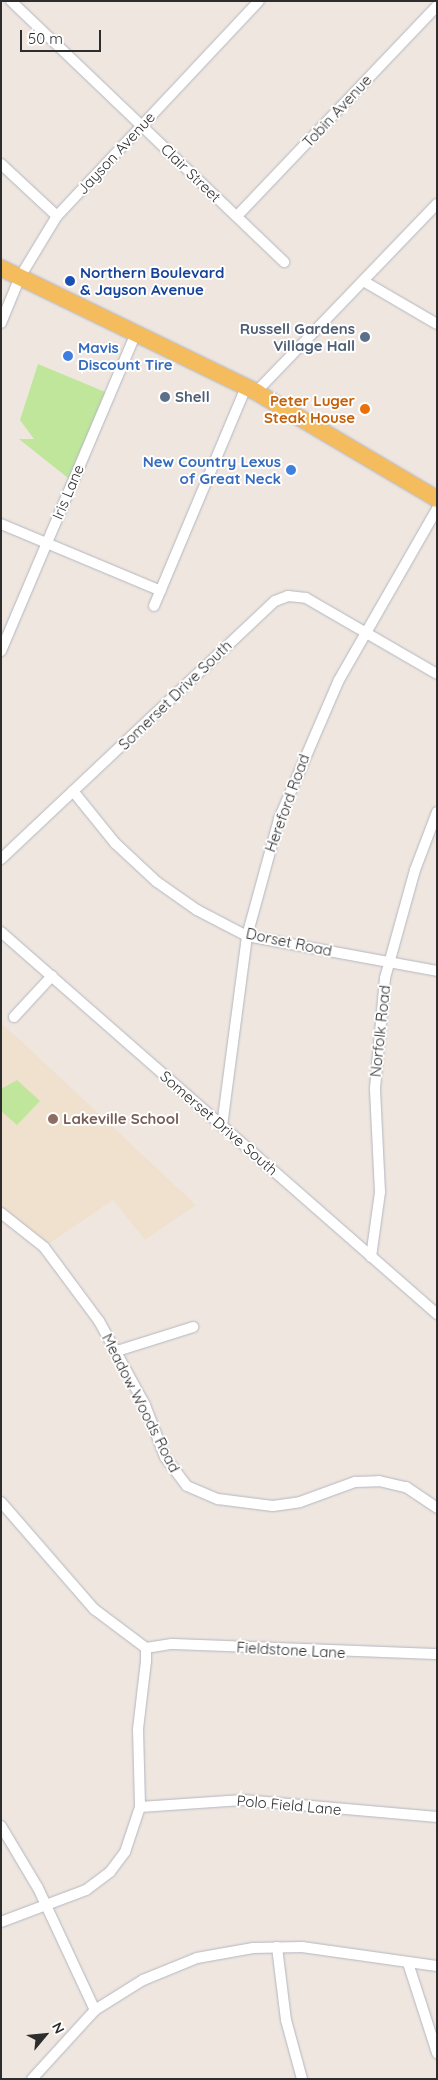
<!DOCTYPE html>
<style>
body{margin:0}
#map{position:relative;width:438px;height:2080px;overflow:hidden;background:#efe6df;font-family:Quicksand,sans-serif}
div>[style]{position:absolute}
.education>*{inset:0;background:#f0e1cf}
.green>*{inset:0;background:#bfe69b}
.roads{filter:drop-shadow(0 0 1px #b3b7c1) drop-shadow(0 0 1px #b3b7c1)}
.street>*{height:10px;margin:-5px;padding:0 5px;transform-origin:5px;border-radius:5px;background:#fff}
.primary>*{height:16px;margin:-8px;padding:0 8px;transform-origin:8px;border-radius:8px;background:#f5bc5e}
.dots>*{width:14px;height:14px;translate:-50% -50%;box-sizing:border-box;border:2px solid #fff;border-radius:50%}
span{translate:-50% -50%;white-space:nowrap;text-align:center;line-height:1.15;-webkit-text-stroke:4px #fff;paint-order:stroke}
.street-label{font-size:15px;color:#2d2d2d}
.transit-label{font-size:15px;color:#164399;font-weight:700}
.left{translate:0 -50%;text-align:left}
.service-label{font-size:15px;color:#4e5e75;font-weight:700}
.right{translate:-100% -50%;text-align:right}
.shop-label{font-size:15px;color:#366cbe;font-weight:700}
.food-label{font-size:15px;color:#c56008;font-weight:700}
.education-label{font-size:15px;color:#785e54;font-weight:700}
.frame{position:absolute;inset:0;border:2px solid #2d2d2d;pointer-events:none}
.north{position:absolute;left:20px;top:2010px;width:50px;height:50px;-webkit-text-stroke:4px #fff;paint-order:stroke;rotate:62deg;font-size:14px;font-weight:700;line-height:20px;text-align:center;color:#2d2d2d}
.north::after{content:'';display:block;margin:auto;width:18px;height:22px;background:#2d2d2d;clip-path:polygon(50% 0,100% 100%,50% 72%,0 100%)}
.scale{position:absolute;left:20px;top:30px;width:81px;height:22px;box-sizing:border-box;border:2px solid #2d2d2d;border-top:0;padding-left:6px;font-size:15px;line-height:18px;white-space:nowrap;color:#2d2d2d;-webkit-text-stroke:4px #fff;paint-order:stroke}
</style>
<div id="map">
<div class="education">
<i style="clip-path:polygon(1px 1023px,18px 1038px,196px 1205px,145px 1240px,113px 1200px,44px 1247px,1px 1213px)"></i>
</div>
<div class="green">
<i style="clip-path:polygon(38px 364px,110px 394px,73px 482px,19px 439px,34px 439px,20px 420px)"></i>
<i style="clip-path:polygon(17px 1080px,40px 1101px,17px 1125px,1px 1111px,1px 1089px)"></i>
</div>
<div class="roads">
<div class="street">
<i style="left:11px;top:1px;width:378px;rotate:43.7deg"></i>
<i style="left:1px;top:164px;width:76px;rotate:42.9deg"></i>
<i style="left:237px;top:216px;width:290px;rotate:-46.4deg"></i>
<i style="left:365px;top:282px;width:83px;rotate:30.3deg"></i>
<i style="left:1px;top:323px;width:50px;rotate:-67.6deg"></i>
<i style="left:20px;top:277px;width:71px;rotate:-58.8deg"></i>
<i style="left:57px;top:216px;width:295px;rotate:-46.8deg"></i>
<i style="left:256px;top:392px;width:261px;rotate:-46.1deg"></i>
<i style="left:1px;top:524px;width:173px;rotate:22.7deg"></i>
<i style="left:154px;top:606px;width:238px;rotate:-67.2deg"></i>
<i style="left:1px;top:651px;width:345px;rotate:-67deg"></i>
<i style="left:73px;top:791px;width:67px;rotate:51.1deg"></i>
<i style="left:115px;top:843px;width:57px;rotate:42.9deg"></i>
<i style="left:157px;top:882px;width:49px;rotate:35deg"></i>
<i style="left:197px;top:910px;width:56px;rotate:27.5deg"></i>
<i style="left:247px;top:936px;width:193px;rotate:10.4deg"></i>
<i style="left:1px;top:859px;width:376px;rotate:-43.3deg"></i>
<i style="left:275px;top:601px;width:14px;rotate:-21deg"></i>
<i style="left:288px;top:596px;width:18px;rotate:6deg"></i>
<i style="left:306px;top:598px;width:151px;rotate:30.1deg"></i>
<i style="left:1px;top:932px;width:580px;rotate:41.22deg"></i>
<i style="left:14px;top:1017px;width:56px;rotate:-47.2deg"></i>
<i style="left:222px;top:1126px;width:192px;rotate:-82.5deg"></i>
<i style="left:247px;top:936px;width:121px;rotate:-74.7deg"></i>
<i style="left:279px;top:819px;width:151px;rotate:-66.7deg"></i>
<i style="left:339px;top:680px;width:197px;rotate:-60.2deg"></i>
<i style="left:1px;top:1213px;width:55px;rotate:38.3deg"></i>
<i style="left:44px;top:1247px;width:92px;rotate:53.4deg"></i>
<i style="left:99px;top:1321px;width:96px;rotate:61.3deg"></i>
<i style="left:145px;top:1405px;width:56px;rotate:69deg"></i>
<i style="left:165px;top:1457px;width:36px;rotate:53deg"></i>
<i style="left:187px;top:1486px;width:34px;rotate:23deg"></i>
<i style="left:218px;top:1499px;width:55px;rotate:7.3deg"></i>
<i style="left:273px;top:1506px;width:27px;rotate:-8deg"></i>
<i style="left:300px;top:1502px;width:59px;rotate:-20deg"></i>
<i style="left:355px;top:1482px;width:24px;rotate:-2deg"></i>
<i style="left:379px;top:1481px;width:28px;rotate:13deg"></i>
<i style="left:406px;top:1487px;width:37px;rotate:34deg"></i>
<i style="left:371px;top:1257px;width:66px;rotate:-82.1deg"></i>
<i style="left:380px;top:1192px;width:104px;rotate:-92.8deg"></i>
<i style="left:375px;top:1088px;width:110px;rotate:-84.8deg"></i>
<i style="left:385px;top:978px;width:112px;rotate:-74.5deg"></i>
<i style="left:415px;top:870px;width:62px;rotate:-69.2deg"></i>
<i style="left:117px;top:1351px;width:80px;rotate:-17.5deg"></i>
<i style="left:1px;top:1502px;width:142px;rotate:49deg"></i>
<i style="left:94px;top:1609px;width:65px;rotate:36.9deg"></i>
<i style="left:146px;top:1648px;width:13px;rotate:90deg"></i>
<i style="left:146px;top:1661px;width:68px;rotate:96.7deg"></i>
<i style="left:138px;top:1729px;width:78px;rotate:88.5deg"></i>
<i style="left:140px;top:1807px;width:47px;rotate:108.4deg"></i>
<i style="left:125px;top:1852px;width:25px;rotate:127deg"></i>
<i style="left:110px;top:1872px;width:30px;rotate:143deg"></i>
<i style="left:86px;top:1890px;width:91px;rotate:159.4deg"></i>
<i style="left:146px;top:1648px;width:26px;rotate:-9deg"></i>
<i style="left:172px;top:1644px;width:265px;rotate:2.2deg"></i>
<i style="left:140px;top:1807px;width:103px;rotate:-3.9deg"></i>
<i style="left:243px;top:1800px;width:195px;rotate:5deg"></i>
<i style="left:1px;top:1826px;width:72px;rotate:59.2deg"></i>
<i style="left:38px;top:1888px;width:135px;rotate:65deg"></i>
<i style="left:277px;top:1947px;width:74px;rotate:83deg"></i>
<i style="left:286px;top:2020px;width:61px;rotate:74.8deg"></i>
<i style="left:408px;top:1963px;width:95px;rotate:72.1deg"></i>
<i style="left:32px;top:2079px;width:93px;rotate:-47.6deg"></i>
<i style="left:95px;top:2010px;width:57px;rotate:-32deg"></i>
<i style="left:143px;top:1980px;width:58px;rotate:-22.2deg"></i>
<i style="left:197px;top:1958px;width:57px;rotate:-10.1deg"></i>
<i style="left:253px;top:1948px;width:49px;rotate:-1.2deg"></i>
<i style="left:302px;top:1947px;width:136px;rotate:8deg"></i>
</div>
<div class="primary">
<i style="left:1px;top:268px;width:284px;rotate:25.9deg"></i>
<i style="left:256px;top:392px;width:210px;rotate:30.6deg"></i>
</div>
</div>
<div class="dots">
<i style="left:70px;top:281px;background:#1a4fb4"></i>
<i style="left:365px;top:337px;background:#5c6f8a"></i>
<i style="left:68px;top:356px;background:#3f7fe0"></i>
<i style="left:165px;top:397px;background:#5c6f8a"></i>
<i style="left:365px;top:409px;background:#e8710a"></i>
<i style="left:291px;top:470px;background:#3f7fe0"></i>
<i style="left:53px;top:1119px;background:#8d6e63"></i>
</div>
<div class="street-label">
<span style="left:337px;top:111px;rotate:-47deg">Tobin Avenue</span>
<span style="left:116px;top:153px;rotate:-47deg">Jayson Avenue</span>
<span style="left:191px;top:173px;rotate:44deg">Clair Street</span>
<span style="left:68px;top:492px;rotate:-67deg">Iris Lane</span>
<span style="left:175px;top:695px;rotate:-44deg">Somerset Drive South</span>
<span style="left:287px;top:803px;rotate:-70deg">Hereford Road</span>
<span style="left:289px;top:942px;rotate:12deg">Dorset Road</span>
<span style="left:380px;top:1031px;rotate:-84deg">Norfolk Road</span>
<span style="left:219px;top:1123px;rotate:41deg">Somerset Drive South</span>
<span style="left:141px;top:1403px;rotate:63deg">Meadow Woods Road</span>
<span style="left:291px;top:1650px;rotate:3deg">Fieldstone Lane</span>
<span style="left:289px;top:1805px;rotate:5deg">Polo Field Lane</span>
</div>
<div class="transit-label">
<span class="left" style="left:80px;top:281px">Northern Boulevard<br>&amp; Jayson Avenue</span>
</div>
<div class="service-label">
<span class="right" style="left:355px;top:337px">Russell Gardens<br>Village Hall</span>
<span class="left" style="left:175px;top:397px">Shell</span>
</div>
<div class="shop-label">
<span class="left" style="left:78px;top:356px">Mavis<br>Discount Tire</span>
<span class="right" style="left:281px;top:470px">New Country Lexus<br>of Great Neck</span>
</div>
<div class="food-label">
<span class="right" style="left:355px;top:409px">Peter Luger<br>Steak House</span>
</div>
<div class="education-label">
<span class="left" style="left:63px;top:1119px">Lakeville School</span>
</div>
<div class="frame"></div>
<div class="north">N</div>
<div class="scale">50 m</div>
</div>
